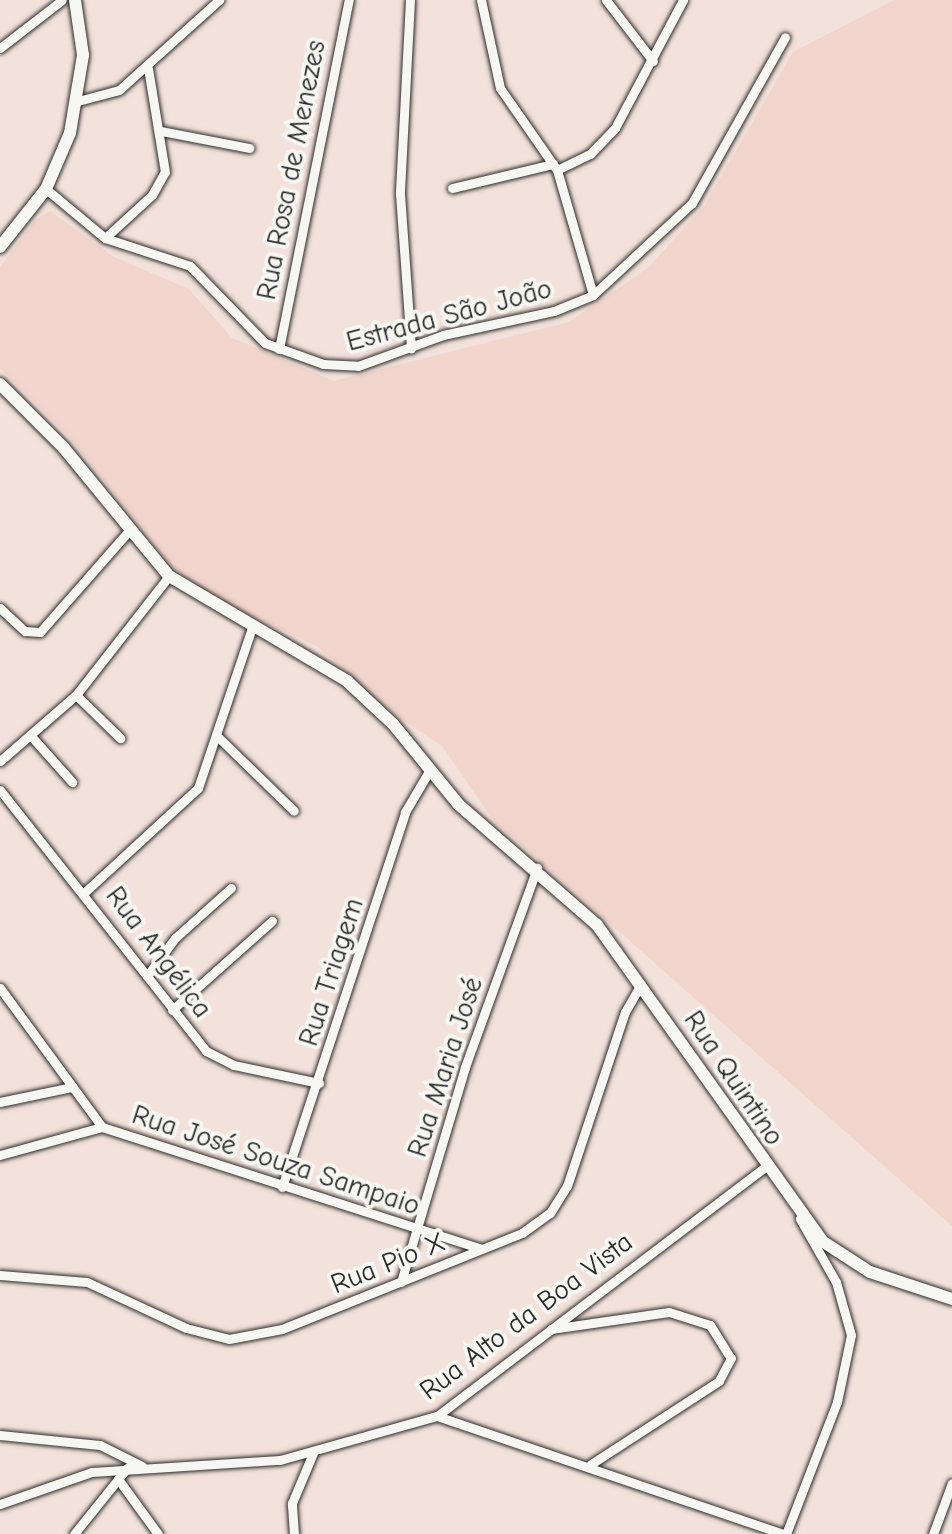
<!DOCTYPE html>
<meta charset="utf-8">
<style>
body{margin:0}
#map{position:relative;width:952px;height:1534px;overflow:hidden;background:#f3e2db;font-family:"Comic Neue",sans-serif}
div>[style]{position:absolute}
.built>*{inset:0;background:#f1d4cb}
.roads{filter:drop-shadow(0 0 2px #2b2b2b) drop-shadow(0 0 2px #2b2b2b)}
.minor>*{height:9px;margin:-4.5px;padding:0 4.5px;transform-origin:4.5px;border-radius:4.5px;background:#f6f6f2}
.secondary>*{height:12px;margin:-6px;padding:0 6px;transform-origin:6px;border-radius:6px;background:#f6f6f2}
span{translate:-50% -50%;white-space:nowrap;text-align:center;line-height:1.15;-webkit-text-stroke:8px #f6f6f2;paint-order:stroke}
.street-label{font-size:28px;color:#2b2b2b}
</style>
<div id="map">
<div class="built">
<i style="clip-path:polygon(894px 0,952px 0,952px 1226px,493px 820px,442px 746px,391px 712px,318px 647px,215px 599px,172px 567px,69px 437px,0 368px,0 267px,35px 220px,50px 211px,114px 257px,189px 289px,232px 338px,334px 381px,569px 322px,649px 267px,704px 206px,793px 52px)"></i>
</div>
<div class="roads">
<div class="minor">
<i style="left:410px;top:0;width:194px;rotate:93deg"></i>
<i style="left:400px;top:194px;width:155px;rotate:85.9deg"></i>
<i style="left:481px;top:0;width:90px;rotate:77.8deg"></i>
<i style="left:500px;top:88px;width:100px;rotate:55.2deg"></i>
<i style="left:557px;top:170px;width:130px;rotate:73.9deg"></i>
<i style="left:606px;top:0;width:77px;rotate:52.4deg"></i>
<i style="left:0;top:48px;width:78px;rotate:-37.7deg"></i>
<i style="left:78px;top:101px;width:42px;rotate:-15deg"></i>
<i style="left:119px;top:90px;width:135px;rotate:-42deg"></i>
<i style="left:161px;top:131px;width:90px;rotate:10.9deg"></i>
<i style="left:557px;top:170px;width:37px;rotate:-26deg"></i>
<i style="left:590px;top:154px;width:36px;rotate:-46deg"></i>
<i style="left:615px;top:128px;width:145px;rotate:-62deg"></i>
<i style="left:452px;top:188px;width:104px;rotate:-13.4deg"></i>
<i style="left:46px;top:189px;width:77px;rotate:39.7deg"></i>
<i style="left:105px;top:238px;width:89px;rotate:18.2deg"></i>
<i style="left:190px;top:266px;width:107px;rotate:45.8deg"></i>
<i style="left:265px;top:343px;width:62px;rotate:19.9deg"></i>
<i style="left:323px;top:364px;width:35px;rotate:3deg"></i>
<i style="left:358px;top:366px;width:90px;rotate:-20deg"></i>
<i style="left:443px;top:335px;width:114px;rotate:-12.2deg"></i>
<i style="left:554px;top:311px;width:42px;rotate:-22.3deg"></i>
<i style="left:593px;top:295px;width:135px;rotate:-42.9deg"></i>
<i style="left:692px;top:203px;width:190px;rotate:-60.7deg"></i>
<i style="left:105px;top:238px;width:64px;rotate:-42.5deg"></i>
<i style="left:152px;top:195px;width:26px;rotate:-61deg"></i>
<i style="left:165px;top:172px;width:105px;rotate:-99.3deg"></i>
<i style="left:279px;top:349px;width:356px;rotate:-78.7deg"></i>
<i style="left:0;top:608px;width:34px;rotate:43deg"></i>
<i style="left:25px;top:631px;width:15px;rotate:4deg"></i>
<i style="left:40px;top:632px;width:133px;rotate:-48.7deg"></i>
<i style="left:76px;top:695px;width:62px;rotate:44.3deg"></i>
<i style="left:31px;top:736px;width:62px;rotate:48.3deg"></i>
<i style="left:217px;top:736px;width:107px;rotate:44.2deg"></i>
<i style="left:0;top:761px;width:101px;rotate:-41deg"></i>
<i style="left:76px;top:695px;width:151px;rotate:-52deg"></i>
<i style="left:0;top:790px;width:333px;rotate:51.7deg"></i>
<i style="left:206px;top:1051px;width:31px;rotate:27deg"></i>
<i style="left:234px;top:1065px;width:87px;rotate:12deg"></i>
<i style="left:86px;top:891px;width:152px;rotate:-42.6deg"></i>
<i style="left:198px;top:788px;width:169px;rotate:-71.4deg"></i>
<i style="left:147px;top:976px;width:47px;rotate:-53.6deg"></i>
<i style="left:175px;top:938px;width:75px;rotate:-41.8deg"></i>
<i style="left:0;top:988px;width:172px;rotate:53.7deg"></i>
<i style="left:172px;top:1010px;width:134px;rotate:-41.7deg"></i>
<i style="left:0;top:1102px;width:74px;rotate:-11.8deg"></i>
<i style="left:0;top:1155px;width:106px;rotate:-15.4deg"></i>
<i style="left:102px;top:1127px;width:398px;rotate:17.8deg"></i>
<i style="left:282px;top:1187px;width:395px;rotate:-71.8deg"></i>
<i style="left:405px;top:812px;width:45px;rotate:-59.5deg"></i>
<i style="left:0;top:1275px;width:87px;rotate:4.6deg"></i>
<i style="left:87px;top:1282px;width:109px;rotate:24.9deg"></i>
<i style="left:186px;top:1328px;width:44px;rotate:14.3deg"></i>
<i style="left:229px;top:1339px;width:54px;rotate:-10.7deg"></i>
<i style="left:282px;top:1329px;width:258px;rotate:-21.8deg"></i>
<i style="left:522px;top:1233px;width:34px;rotate:-36deg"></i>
<i style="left:550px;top:1213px;width:32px;rotate:-58deg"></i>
<i style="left:567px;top:1186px;width:183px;rotate:-71.6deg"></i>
<i style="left:625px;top:1012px;width:32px;rotate:-60deg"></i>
<i style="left:401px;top:1282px;width:224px;rotate:-73.4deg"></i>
<i style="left:465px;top:1067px;width:212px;rotate:-70.1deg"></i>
<i style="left:551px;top:1329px;width:119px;rotate:-8.2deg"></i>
<i style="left:669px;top:1312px;width:43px;rotate:17.6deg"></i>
<i style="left:710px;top:1325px;width:39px;rotate:58deg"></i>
<i style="left:731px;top:1358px;width:26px;rotate:118deg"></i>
<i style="left:719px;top:1381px;width:153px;rotate:147deg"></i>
<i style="left:437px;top:1416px;width:366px;rotate:18.8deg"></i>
<i style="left:0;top:1435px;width:100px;rotate:5.7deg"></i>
<i style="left:100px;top:1445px;width:47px;rotate:26.6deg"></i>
<i style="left:118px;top:1479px;width:68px;rotate:54deg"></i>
<i style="left:0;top:1504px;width:97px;rotate:-19.2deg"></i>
<i style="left:92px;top:1472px;width:188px;rotate:-3.7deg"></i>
<i style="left:280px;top:1460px;width:163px;rotate:-15.7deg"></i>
<i style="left:437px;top:1416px;width:410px;rotate:-37.2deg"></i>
<i style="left:74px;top:1534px;width:85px;rotate:-51.2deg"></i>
<i style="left:294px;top:1534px;width:31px;rotate:-94deg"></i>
<i style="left:292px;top:1503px;width:54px;rotate:-67.2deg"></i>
<i style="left:786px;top:1534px;width:142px;rotate:-68.9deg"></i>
<i style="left:837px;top:1402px;width:68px;rotate:-78.2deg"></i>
<i style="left:851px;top:1335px;width:55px;rotate:-105.8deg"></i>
<i style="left:836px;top:1282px;width:73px;rotate:-119.7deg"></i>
<i style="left:933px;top:1534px;width:54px;rotate:-69.6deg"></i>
</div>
<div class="secondary">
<i style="left:0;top:247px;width:74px;rotate:-51.6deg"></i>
<i style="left:46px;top:189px;width:61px;rotate:-66.8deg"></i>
<i style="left:70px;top:133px;width:79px;rotate:-80.5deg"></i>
<i style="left:83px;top:55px;width:56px;rotate:-98.3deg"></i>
<i style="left:0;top:384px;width:89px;rotate:45deg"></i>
<i style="left:63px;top:447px;width:167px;rotate:50.6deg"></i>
<i style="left:169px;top:576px;width:207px;rotate:30.5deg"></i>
<i style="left:347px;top:681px;width:63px;rotate:43.1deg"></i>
<i style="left:393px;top:724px;width:104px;rotate:50.8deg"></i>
<i style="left:459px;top:805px;width:183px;rotate:41deg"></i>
<i style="left:597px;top:925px;width:388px;rotate:54.5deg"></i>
<i style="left:822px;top:1241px;width:57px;rotate:32.9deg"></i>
<i style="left:870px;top:1272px;width:86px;rotate:18.2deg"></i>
</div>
</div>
<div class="street-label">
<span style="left:291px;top:170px;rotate:-79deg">Rua Rosa de Menezes</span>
<span style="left:449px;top:315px;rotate:-15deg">Estrada São João</span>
<span style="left:159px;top:952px;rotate:53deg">Rua Angélica</span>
<span style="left:331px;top:972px;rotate:-72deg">Rua Triagem</span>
<span style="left:445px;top:1067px;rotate:-72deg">Rua Maria José</span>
<span style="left:734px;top:1078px;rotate:56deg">Rua Quintino</span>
<span style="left:276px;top:1160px;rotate:18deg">Rua José Souza Sampaio</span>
<span style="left:388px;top:1263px;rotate:-22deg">Rua Pio X</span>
<span style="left:526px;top:1316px;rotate:-37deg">Rua Alto da Boa Vista</span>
</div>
</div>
